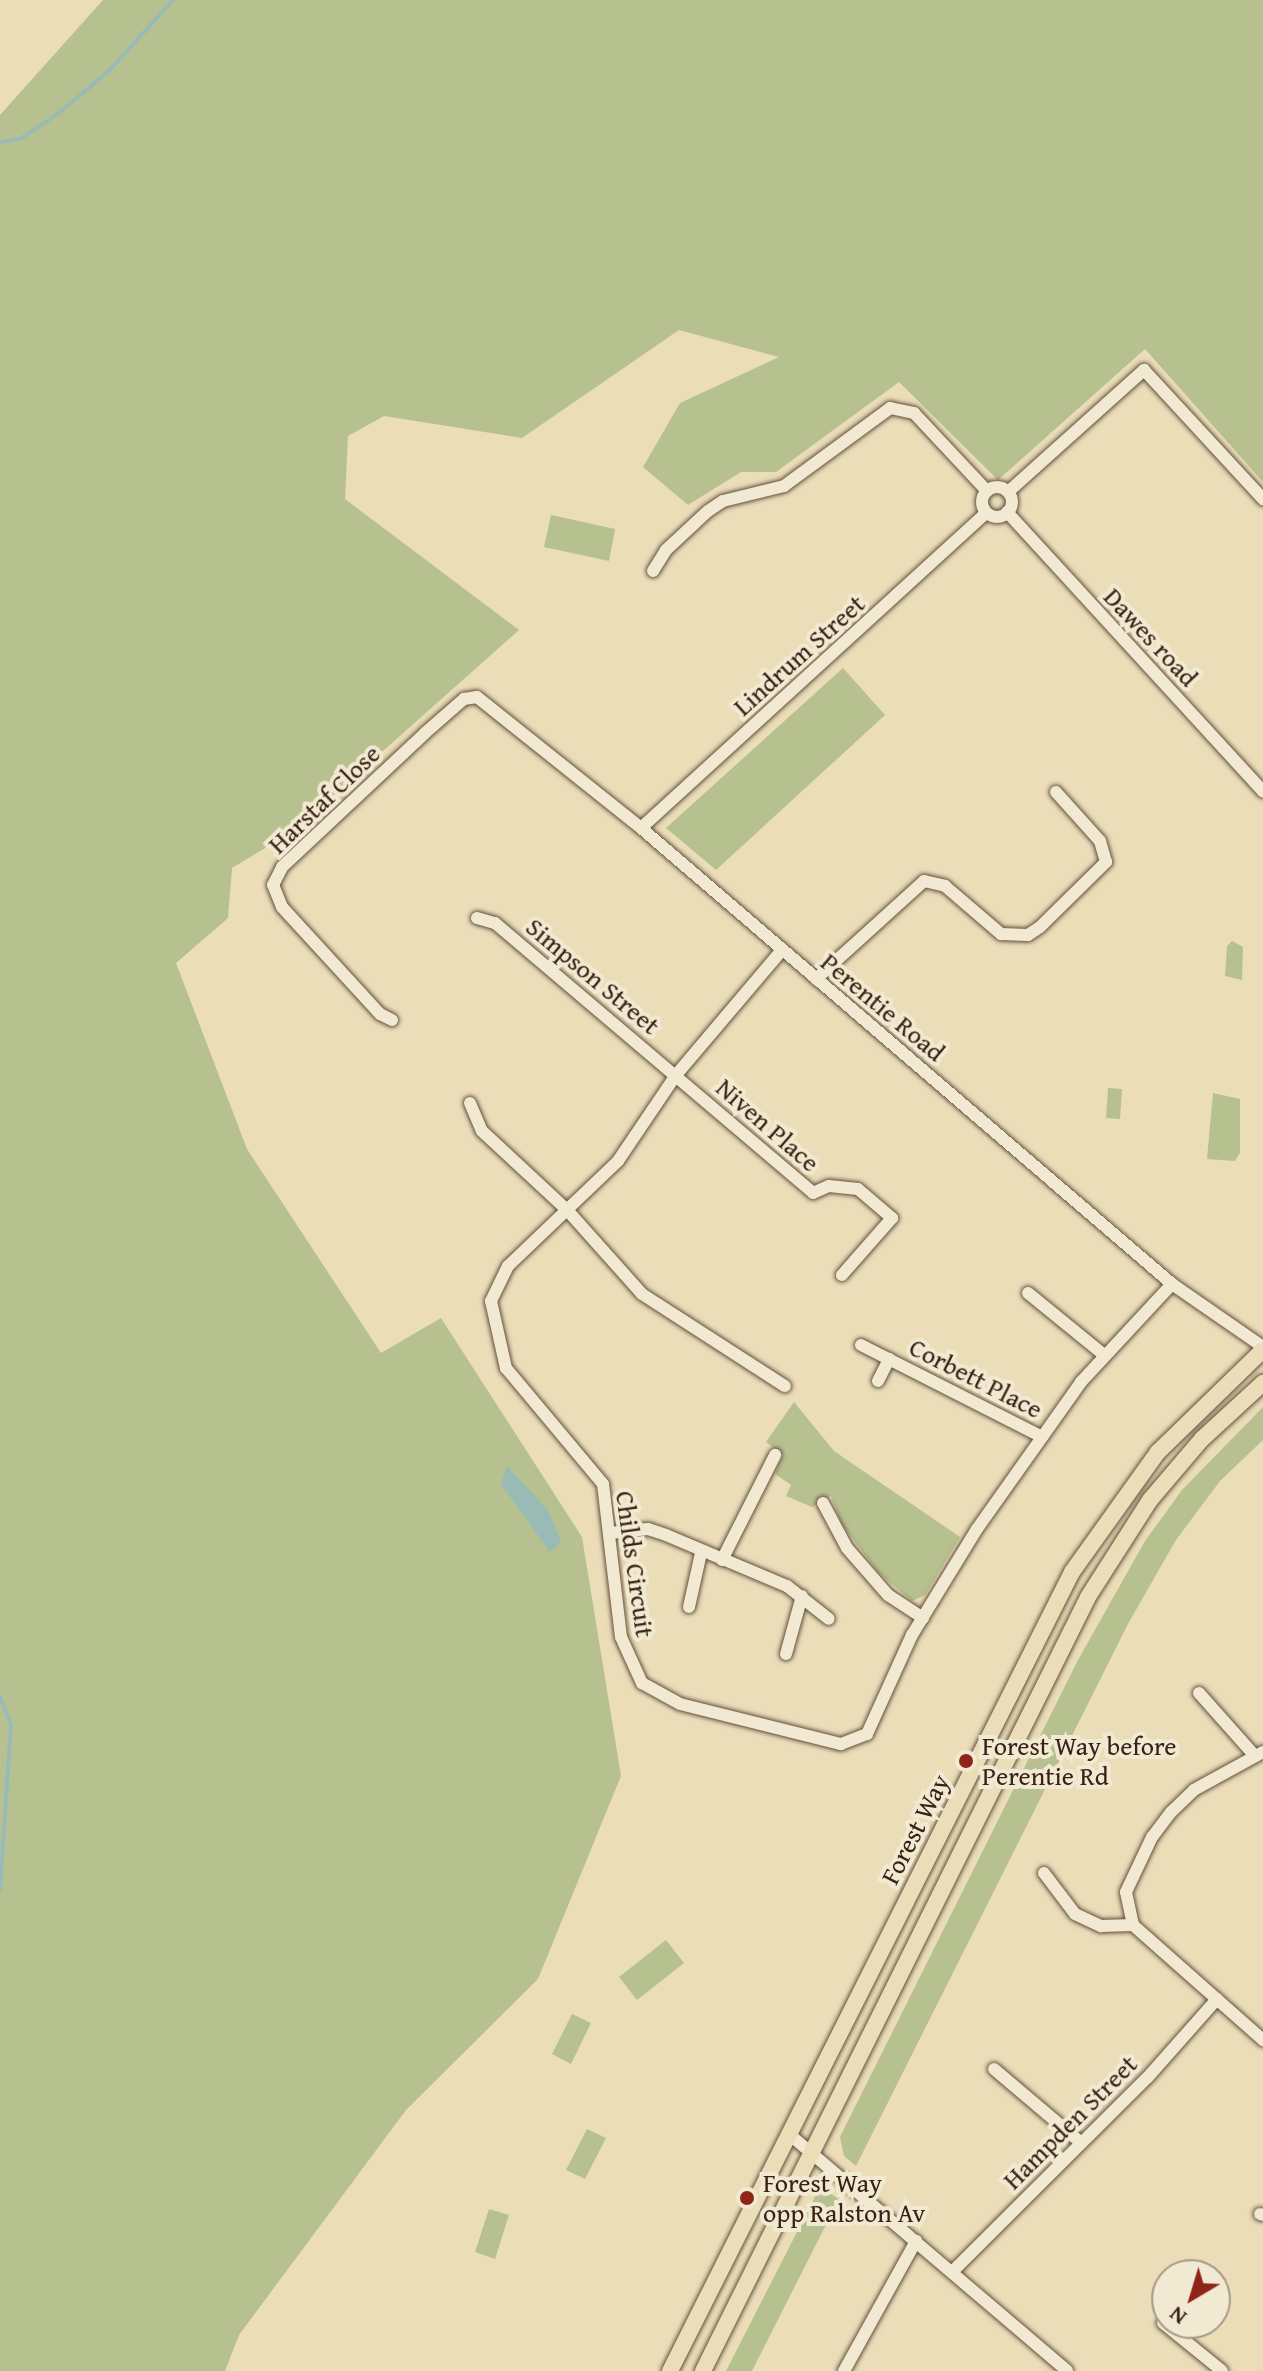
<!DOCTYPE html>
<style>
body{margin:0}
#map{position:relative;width:1263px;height:2371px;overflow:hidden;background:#eaddb8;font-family:"Gentium Book Plus",serif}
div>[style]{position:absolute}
.green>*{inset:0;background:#b7c18f}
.water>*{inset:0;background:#99bbb5}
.stream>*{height:4px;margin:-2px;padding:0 2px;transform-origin:2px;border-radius:2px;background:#99bbb5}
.roads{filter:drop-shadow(0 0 2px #64503e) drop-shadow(0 0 2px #64503e)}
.minor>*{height:12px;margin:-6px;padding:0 6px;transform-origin:6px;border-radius:6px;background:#f1e9d1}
.minor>.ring{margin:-6px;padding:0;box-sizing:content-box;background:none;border:12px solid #f1e9d1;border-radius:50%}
.major>*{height:16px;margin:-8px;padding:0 8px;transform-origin:8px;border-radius:8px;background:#eaddb8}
.dots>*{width:22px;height:22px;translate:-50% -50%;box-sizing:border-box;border:4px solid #f1e9d1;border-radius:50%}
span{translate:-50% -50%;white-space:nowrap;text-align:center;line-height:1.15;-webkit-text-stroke:8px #f1e9d1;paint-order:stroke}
.street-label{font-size:26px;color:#382115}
.poi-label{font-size:26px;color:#382115}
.left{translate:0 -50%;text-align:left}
.north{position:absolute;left:1151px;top:2259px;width:80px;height:80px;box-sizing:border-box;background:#f1e9d1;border:2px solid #a79986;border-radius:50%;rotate:218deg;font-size:22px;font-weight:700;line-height:32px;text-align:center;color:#382115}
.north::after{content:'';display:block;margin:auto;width:28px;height:36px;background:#8f2418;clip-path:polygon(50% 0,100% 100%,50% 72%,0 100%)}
</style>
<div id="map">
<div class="green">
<i style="clip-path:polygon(103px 0,1263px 0,1263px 482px,1145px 349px,998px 480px,899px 382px,776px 472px,741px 472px,688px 505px,643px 467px,680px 403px,779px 357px,679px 330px,522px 438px,384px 416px,348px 436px,345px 499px,519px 630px,293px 831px,232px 868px,228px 918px,176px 963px,247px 1149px,381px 1353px,441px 1318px,582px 1537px,621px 1776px,538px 1979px,406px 2110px,239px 2335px,225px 2371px,0 2371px,0 115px)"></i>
<i style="clip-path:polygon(551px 515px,615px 529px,609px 561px,544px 547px)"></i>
<i style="clip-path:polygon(843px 668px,885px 715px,716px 870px,666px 828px)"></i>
<i style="clip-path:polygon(1232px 941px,1243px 947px,1242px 980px,1225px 976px,1227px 946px)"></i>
<i style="clip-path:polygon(1108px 1088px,1122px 1089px,1120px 1119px,1106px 1118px)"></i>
<i style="clip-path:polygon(1213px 1093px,1240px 1099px,1240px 1153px,1235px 1161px,1207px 1159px)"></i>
<i style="clip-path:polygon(794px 1402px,834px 1451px,960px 1537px,925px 1595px,912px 1601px,879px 1573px,842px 1525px,831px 1496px,812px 1507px,786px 1496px,791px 1485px,775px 1474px,783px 1455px,766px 1442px)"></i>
<i style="clip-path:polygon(1263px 1407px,1263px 1440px,1220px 1481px,1176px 1540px,1129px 1622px,856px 2166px,844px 2156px,840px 2137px,1078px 1660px,1145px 1541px,1182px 1490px)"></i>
<i style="clip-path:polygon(666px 1940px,684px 1963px,637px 2000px,619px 1977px)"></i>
<i style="clip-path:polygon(572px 2014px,591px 2023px,571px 2064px,552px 2054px)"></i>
<i style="clip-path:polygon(587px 2129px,606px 2138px,585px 2179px,566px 2170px)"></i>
<i style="clip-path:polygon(820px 2187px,839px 2199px,752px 2371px,726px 2371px)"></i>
<i style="clip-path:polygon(489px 2209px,509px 2215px,495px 2259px,475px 2252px)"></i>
</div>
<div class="water">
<i style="clip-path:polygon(507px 1466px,548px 1510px,561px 1542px,550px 1552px,501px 1484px)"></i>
</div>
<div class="stream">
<i style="left:0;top:142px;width:20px;rotate:-9deg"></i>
<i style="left:20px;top:139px;width:47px;rotate:-33.7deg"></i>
<i style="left:59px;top:113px;width:67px;rotate:-40.1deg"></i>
<i style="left:110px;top:70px;width:94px;rotate:-48deg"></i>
<i style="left:0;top:1697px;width:29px;rotate:68deg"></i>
<i style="left:11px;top:1724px;width:166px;rotate:93.8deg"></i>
</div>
<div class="roads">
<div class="minor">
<i class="ring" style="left:982px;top:487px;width:18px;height:18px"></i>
<i style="left:1008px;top:492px;width:183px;rotate:-41.9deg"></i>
<i style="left:1144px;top:370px;width:176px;rotate:47.3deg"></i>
<i style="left:1007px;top:512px;width:379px;rotate:47.5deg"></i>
<i style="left:653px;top:571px;width:25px;rotate:-58deg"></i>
<i style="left:666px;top:550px;width:57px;rotate:-42.9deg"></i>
<i style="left:708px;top:511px;width:18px;rotate:-34deg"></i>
<i style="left:723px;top:501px;width:63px;rotate:-13.8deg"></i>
<i style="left:784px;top:486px;width:132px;rotate:-36.3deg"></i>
<i style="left:890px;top:408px;width:25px;rotate:12deg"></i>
<i style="left:914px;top:413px;width:107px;rotate:46.9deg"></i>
<i style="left:641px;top:828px;width:467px;rotate:-42.4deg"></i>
<i style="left:477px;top:918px;width:19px;rotate:16deg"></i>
<i style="left:495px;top:923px;width:417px;rotate:40.3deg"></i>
<i style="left:813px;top:1193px;width:17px;rotate:-24deg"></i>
<i style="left:829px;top:1186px;width:29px;rotate:6deg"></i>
<i style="left:858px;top:1189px;width:45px;rotate:40.5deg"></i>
<i style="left:892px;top:1218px;width:76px;rotate:131.3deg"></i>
<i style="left:782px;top:950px;width:164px;rotate:130.3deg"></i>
<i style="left:676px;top:1075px;width:104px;rotate:124deg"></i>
<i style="left:618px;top:1161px;width:152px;rotate:136.3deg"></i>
<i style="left:508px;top:1266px;width:39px;rotate:116deg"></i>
<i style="left:491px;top:1301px;width:69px;rotate:77.4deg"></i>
<i style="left:506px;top:1368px;width:151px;rotate:50.1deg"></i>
<i style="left:603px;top:1484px;width:154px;rotate:83.3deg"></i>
<i style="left:621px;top:1637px;width:51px;rotate:65.5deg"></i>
<i style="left:642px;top:1683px;width:43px;rotate:28.9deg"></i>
<i style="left:680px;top:1704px;width:166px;rotate:14deg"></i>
<i style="left:841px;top:1744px;width:28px;rotate:-21deg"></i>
<i style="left:867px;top:1734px;width:109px;rotate:-65.6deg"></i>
<i style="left:912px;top:1635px;width:124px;rotate:-58.5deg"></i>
<i style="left:977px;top:1529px;width:180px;rotate:-54.7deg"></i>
<i style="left:1081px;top:1382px;width:134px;rotate:-47.1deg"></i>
<i style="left:816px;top:979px;width:146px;rotate:-42.2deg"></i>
<i style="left:924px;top:881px;width:22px;rotate:13deg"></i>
<i style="left:945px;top:886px;width:74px;rotate:40.6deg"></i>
<i style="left:1001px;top:934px;width:27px;rotate:2deg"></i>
<i style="left:1028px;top:935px;width:14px;rotate:-34deg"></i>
<i style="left:1040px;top:927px;width:93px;rotate:-44.6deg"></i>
<i style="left:1106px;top:862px;width:22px;rotate:-106deg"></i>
<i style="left:1100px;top:841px;width:66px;rotate:-131.9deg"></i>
<i style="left:392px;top:1020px;width:13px;rotate:-153deg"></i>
<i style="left:380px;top:1014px;width:145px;rotate:-132.5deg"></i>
<i style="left:282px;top:907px;width:24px;rotate:-112deg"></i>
<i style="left:273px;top:885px;width:20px;rotate:-63deg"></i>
<i style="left:282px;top:867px;width:196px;rotate:-43.1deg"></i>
<i style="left:425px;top:733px;width:52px;rotate:-41.1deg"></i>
<i style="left:464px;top:699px;width:13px;rotate:-9deg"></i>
<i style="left:477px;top:697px;width:210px;rotate:38.6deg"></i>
<i style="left:641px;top:828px;width:700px;rotate:40.65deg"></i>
<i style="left:1172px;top:1284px;width:111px;rotate:34.7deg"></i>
<i style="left:470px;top:1103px;width:30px;rotate:67deg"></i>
<i style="left:482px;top:1131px;width:117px;rotate:42.9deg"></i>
<i style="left:568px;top:1211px;width:111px;rotate:48.3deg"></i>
<i style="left:642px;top:1294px;width:170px;rotate:32.8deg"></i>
<i style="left:1028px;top:1293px;width:98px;rotate:39.2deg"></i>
<i style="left:861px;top:1345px;width:203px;rotate:26.9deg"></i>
<i style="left:878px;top:1381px;width:25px;rotate:-63deg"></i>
<i style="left:823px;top:1503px;width:51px;rotate:61.9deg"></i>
<i style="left:847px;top:1548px;width:62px;rotate:48.9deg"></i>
<i style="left:888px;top:1595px;width:42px;rotate:33.3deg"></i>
<i style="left:610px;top:1533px;width:38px;rotate:-6deg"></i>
<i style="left:648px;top:1529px;width:19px;rotate:18deg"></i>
<i style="left:666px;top:1535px;width:131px;rotate:22.9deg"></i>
<i style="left:787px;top:1586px;width:53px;rotate:38.2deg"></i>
<i style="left:722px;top:1560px;width:118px;rotate:-63.2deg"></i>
<i style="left:689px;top:1607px;width:55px;rotate:-77.5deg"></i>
<i style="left:786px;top:1654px;width:60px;rotate:-74.6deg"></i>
<i style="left:1199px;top:1693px;width:84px;rotate:48.4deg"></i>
<i style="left:1263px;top:1752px;width:79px;rotate:151.2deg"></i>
<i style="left:1194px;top:1790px;width:32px;rotate:136deg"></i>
<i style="left:1171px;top:1812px;width:31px;rotate:127deg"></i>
<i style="left:1152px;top:1837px;width:61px;rotate:115.3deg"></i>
<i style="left:1126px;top:1892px;width:34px;rotate:78deg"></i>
<i style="left:1133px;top:1925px;width:174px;rotate:41.5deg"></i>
<i style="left:1044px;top:1873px;width:51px;rotate:52.9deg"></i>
<i style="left:1075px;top:1914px;width:29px;rotate:25deg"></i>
<i style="left:1101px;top:1926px;width:32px;rotate:-2deg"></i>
<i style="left:994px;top:2069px;width:111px;rotate:40.3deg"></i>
<i style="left:789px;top:2134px;width:365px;rotate:40.4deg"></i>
<i style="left:1260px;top:2214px;width:3px;rotate:18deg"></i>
<i style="left:952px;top:2272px;width:276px;rotate:-44.9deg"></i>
<i style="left:1148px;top:2077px;width:104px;rotate:-48.5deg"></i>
<i style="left:1163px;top:2323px;width:76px;rotate:39.1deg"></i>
<i style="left:844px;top:2371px;width:149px;rotate:-61deg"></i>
</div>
<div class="major">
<i style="left:670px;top:2371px;width:894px;rotate:-63.29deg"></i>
<i style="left:1072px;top:1572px;width:148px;rotate:-54.4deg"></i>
<i style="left:1158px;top:1452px;width:146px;rotate:-44.2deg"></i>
<i style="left:703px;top:2371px;width:864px;rotate:-63.55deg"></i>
<i style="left:1088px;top:1597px;width:115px;rotate:-57.4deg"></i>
<i style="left:1150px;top:1500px;width:80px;rotate:-49.6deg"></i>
<i style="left:1202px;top:1439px;width:83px;rotate:-42.6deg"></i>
</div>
</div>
<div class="dots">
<i style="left:966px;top:1761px;background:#8f2418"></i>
<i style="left:747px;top:2198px;background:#8f2418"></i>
</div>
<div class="street-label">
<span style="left:1151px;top:637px;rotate:47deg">Dawes road</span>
<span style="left:799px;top:655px;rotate:-42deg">Lindrum Street</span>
<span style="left:324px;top:799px;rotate:-44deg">Harstaf Close</span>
<span style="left:593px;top:976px;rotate:40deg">Simpson Street</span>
<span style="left:883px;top:1007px;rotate:40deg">Perentie Road</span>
<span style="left:768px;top:1125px;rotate:41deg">Niven Place</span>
<span style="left:976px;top:1378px;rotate:27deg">Corbett Place</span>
<span style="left:635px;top:1564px;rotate:82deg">Childs Circuit</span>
<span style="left:915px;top:1829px;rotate:-63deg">Forest Way</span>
<span style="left:1070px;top:2122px;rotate:-45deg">Hampden Street</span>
</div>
<div class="poi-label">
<span class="left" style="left:982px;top:1761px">Forest Way before<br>Perentie Rd</span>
<span class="left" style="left:763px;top:2198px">Forest Way<br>opp Ralston Av</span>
</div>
<div class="north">N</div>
</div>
